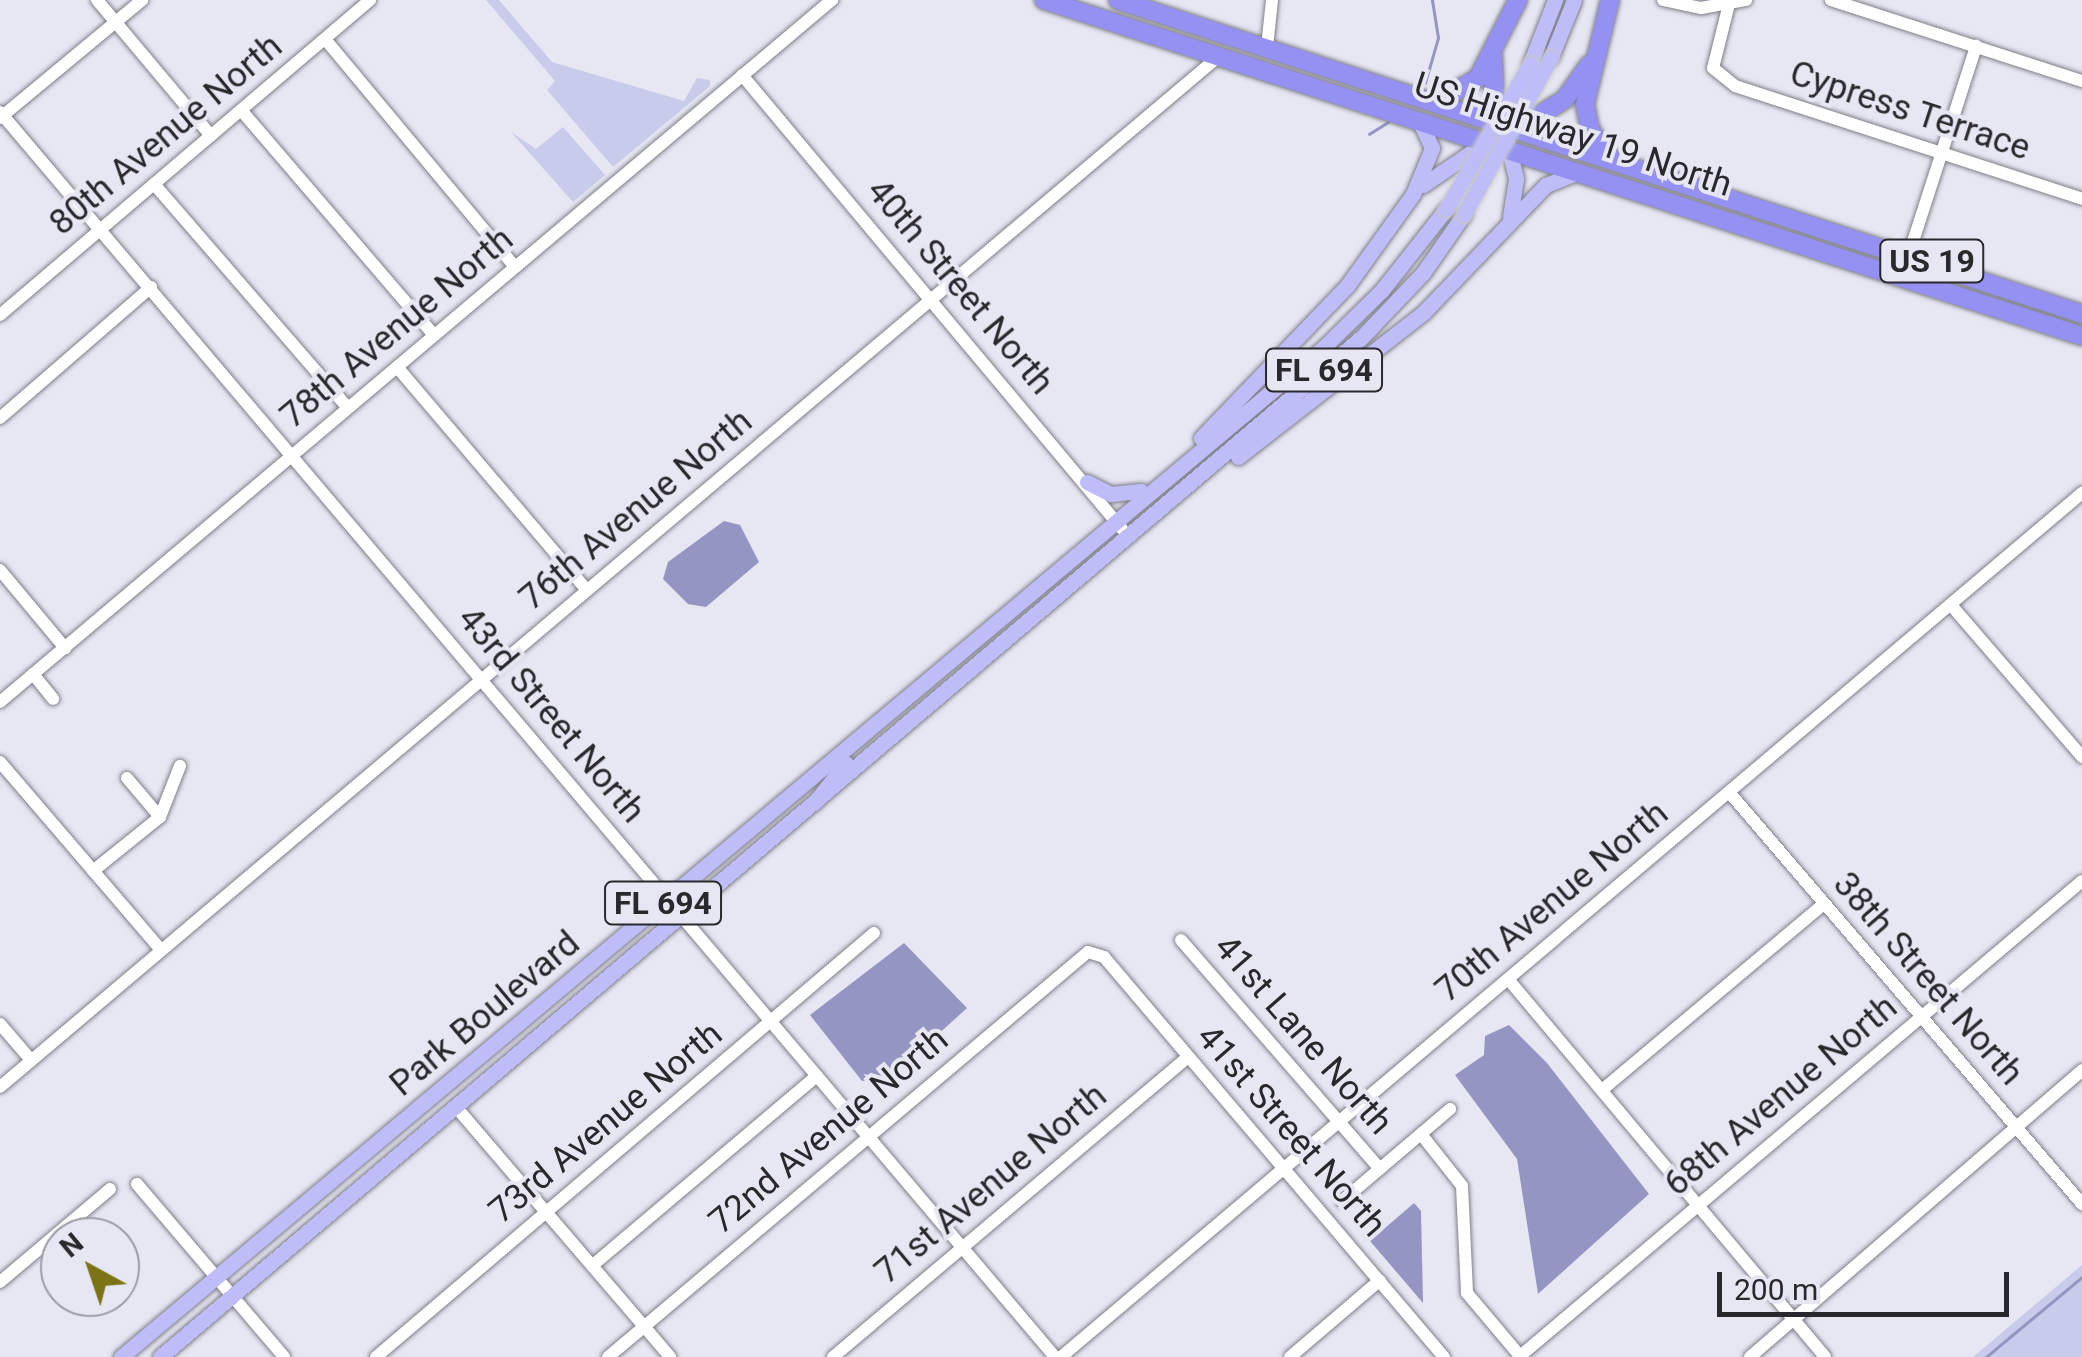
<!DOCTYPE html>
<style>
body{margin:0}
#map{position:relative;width:2082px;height:1357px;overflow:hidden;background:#e6e7f2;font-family:Roboto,sans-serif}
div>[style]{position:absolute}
.green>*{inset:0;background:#c9cbea}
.water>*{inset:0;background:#9495c2}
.stream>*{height:2.5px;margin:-1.25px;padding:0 1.25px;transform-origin:1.25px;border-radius:1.25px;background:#9495c2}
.roads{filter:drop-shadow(0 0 2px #7f7f89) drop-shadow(0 0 2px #7f7f89)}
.minor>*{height:12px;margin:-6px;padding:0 6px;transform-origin:6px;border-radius:6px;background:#fff}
.major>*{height:15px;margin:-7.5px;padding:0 7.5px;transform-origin:7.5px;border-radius:7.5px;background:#bfbdf8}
.highway>*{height:18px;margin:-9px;padding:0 9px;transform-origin:9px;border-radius:9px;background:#9491f3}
.bridges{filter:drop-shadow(0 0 2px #c7c7c8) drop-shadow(0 0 2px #c7c7c8)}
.major-bridge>*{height:15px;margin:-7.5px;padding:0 7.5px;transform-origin:7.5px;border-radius:7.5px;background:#bfbdf8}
span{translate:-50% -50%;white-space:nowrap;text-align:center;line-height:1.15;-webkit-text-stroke:8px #e6e7f2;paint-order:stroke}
.shield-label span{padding:2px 8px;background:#e6e7f2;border:2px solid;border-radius:8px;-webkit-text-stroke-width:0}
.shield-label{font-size:32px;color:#29292d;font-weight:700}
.street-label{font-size:35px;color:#29292d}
.north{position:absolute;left:40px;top:1217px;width:100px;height:100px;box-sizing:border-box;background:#e6e7f2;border:2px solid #9a9ba3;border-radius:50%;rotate:320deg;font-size:28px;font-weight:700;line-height:40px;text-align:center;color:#29292d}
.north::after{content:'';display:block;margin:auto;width:35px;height:45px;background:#7c7315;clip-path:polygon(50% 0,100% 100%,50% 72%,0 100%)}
.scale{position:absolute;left:1717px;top:1272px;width:292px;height:45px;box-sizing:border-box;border:5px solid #29292d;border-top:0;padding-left:12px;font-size:30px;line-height:35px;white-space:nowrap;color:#29292d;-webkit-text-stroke:8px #e6e7f2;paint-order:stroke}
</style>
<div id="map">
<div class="green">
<i style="clip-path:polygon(486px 0,499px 0,552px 62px,684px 101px,697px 78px,710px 80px,710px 86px,613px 167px,547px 90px,555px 81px)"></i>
<i style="clip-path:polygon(563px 127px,605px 175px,573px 202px,511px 132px,536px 149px)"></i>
<i style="clip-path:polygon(2082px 1265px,2082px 1357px,1973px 1357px)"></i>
</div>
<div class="water">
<i style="clip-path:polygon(724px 521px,740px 525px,759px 562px,706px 607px,688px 604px,663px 579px,668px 562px)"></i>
<i style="clip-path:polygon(904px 943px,967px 1008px,891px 1077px,862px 1081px,810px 1015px)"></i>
<i style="clip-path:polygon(1509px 1025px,1547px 1063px,1649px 1194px,1538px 1294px,1517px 1159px,1455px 1075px,1484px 1055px,1485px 1036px)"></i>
<i style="clip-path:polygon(1414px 1203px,1421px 1211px,1423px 1303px,1370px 1241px)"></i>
</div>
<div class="stream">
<i style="left:1425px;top:83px;width:47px;rotate:-73.9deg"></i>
<i style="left:1438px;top:38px;width:38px;rotate:-99deg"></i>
<i style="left:1369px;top:134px;width:22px;rotate:-32deg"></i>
<i style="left:1986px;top:1357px;width:125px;rotate:-39.8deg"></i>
</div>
<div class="roads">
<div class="minor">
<i style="left:97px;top:0;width:177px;rotate:50deg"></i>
<i style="left:1663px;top:0;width:39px;rotate:12deg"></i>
<i style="left:1701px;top:8px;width:46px;rotate:-10.1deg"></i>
<i style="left:1730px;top:0;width:70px;rotate:104deg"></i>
<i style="left:1713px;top:68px;width:28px;rotate:39deg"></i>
<i style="left:1735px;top:86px;width:365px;rotate:18deg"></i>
<i style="left:1831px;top:0;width:264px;rotate:17.9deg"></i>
<i style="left:325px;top:39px;width:297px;rotate:50.2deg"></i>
<i style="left:1267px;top:47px;width:47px;rotate:-83.9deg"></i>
<i style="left:742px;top:75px;width:592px;rotate:50.07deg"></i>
<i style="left:241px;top:110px;width:296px;rotate:49.4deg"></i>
<i style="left:0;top:112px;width:1632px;rotate:49.72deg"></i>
<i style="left:0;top:118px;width:185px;rotate:-39.7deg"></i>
<i style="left:154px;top:184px;width:296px;rotate:49.1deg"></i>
<i style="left:1909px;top:254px;width:219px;rotate:-72.1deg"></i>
<i style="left:0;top:315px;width:486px;rotate:-40.4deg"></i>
<i style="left:397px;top:367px;width:293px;rotate:49.6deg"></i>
<i style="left:0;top:418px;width:200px;rotate:-40.9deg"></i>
<i style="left:0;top:570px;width:102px;rotate:50.2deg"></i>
<i style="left:1951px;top:605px;width:201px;rotate:49.2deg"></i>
<i style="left:33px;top:674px;width:32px;rotate:51deg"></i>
<i style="left:0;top:702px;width:1089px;rotate:-40.16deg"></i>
<i style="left:0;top:762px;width:248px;rotate:49.4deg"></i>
<i style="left:127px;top:778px;width:51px;rotate:49.8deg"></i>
<i style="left:1729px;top:792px;width:543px;rotate:49.41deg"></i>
<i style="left:93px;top:871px;width:86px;rotate:-38.9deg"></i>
<i style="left:160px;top:817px;width:55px;rotate:-68.6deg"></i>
<i style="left:1181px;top:940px;width:303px;rotate:49deg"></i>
<i style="left:1508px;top:979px;width:493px;rotate:50deg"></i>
<i style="left:0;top:1024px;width:48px;rotate:49.3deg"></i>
<i style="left:0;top:1087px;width:1597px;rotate:-40.22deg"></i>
<i style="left:1602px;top:1090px;width:290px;rotate:-40deg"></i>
<i style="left:456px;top:1107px;width:329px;rotate:49.4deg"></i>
<i style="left:1421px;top:1134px;width:66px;rotate:51.7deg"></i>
<i style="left:1462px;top:1186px;width:107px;rotate:87.3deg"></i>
<i style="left:1467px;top:1293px;width:82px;rotate:49.9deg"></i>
<i style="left:137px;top:1184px;width:227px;rotate:49.6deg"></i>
<i style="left:1342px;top:1201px;width:142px;rotate:-40.4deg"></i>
<i style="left:593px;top:1265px;width:293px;rotate:-40.2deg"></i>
<i style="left:0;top:1282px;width:144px;rotate:-40.2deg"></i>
<i style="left:376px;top:1357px;width:654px;rotate:-40.41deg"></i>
<i style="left:608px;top:1357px;width:628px;rotate:-40.16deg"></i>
<i style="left:1088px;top:952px;width:17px;rotate:17deg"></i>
<i style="left:1104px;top:957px;width:525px;rotate:49.64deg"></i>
<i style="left:833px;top:1357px;width:463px;rotate:-40.2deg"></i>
<i style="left:1061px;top:1357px;width:1338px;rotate:-40.24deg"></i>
<i style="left:1290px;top:1357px;width:118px;rotate:-40.5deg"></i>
<i style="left:1519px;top:1357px;width:737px;rotate:-40.21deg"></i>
<i style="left:1750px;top:1357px;width:439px;rotate:-40.8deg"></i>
</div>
<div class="major">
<i style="left:1551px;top:57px;width:61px;rotate:-68deg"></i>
<i style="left:1530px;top:64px;width:69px;rotate:-68.7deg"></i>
<i style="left:1507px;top:142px;width:38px;rotate:76deg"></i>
<i style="left:1516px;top:179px;width:38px;rotate:99deg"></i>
<i style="left:1423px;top:185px;width:76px;rotate:-34.3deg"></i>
<i style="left:1201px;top:438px;width:211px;rotate:-46.2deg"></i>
<i style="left:1347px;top:286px;width:113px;rotate:-54.3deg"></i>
<i style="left:1413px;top:194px;width:50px;rotate:-67.6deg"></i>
<i style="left:1432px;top:148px;width:31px;rotate:-115deg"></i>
<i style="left:1238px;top:457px;width:236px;rotate:-37.9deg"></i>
<i style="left:1424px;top:312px;width:176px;rotate:-46.2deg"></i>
<i style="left:1546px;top:185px;width:35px;rotate:-22deg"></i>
<i style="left:1087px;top:482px;width:27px;rotate:27deg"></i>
<i style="left:1111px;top:494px;width:30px;rotate:-6deg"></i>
<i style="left:814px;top:803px;width:51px;rotate:-51.3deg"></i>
<i style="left:121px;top:1357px;width:1569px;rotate:-40.01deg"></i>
<i style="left:1323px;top:348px;width:83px;rotate:-44.5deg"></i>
<i style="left:1382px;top:290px;width:103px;rotate:-51.7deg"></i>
<i style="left:160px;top:1357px;width:1576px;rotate:-40.32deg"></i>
<i style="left:1362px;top:337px;width:88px;rotate:-46.4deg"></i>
<i style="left:1423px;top:273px;width:72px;rotate:-55.2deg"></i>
</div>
<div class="highway">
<i style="left:1044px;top:0;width:1091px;rotate:17.94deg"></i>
<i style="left:1118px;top:0;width:1014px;rotate:18.04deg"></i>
<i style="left:1610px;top:0;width:107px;rotate:103.5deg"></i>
<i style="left:1585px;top:104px;width:26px;rotate:79deg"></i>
<i style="left:1590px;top:130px;width:34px;rotate:53deg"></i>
<i style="left:1493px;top:56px;width:38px;rotate:88deg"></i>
<i style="left:1494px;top:94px;width:35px;rotate:66deg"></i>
<i style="left:1438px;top:102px;width:47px;rotate:-31deg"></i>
<i style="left:1478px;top:78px;width:88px;rotate:-62.9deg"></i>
<i style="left:1517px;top:129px;width:57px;rotate:-32deg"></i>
<i style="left:1565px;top:99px;width:42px;rotate:-54.8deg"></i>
</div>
</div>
<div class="bridges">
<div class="major-bridge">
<i style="left:1446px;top:209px;width:168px;rotate:-59.9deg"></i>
<i style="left:1464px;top:214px;width:179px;rotate:-61deg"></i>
</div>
</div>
<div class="shield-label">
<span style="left:1932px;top:261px">US 19</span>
<span style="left:1324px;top:370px">FL 694</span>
<span style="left:663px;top:903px">FL 694</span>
</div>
<div class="street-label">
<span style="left:1910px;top:111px;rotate:18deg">Cypress Terrace</span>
<span style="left:166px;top:135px;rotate:-40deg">80th Avenue North</span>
<span style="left:1573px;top:135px;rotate:18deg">US Highway 19 North</span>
<span style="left:960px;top:287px;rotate:50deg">40th Street North</span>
<span style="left:397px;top:328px;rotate:-40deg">78th Avenue North</span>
<span style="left:636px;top:510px;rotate:-40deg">76th Avenue North</span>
<span style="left:551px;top:715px;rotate:50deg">43rd Street North</span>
<span style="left:1552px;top:902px;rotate:-40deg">70th Avenue North</span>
<span style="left:1928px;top:979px;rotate:49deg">38th Street North</span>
<span style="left:485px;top:1014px;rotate:-40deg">Park Boulevard</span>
<span style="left:1303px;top:1035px;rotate:49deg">41st Lane North</span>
<span style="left:1781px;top:1096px;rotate:-40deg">68th Avenue North</span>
<span style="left:606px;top:1123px;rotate:-40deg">73rd Avenue North</span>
<span style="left:829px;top:1131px;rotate:-40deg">72nd Avenue North</span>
<span style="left:1291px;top:1131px;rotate:49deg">41st Street North</span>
<span style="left:991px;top:1184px;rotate:-40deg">71st Avenue North</span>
</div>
<div class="north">N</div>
<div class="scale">200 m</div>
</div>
